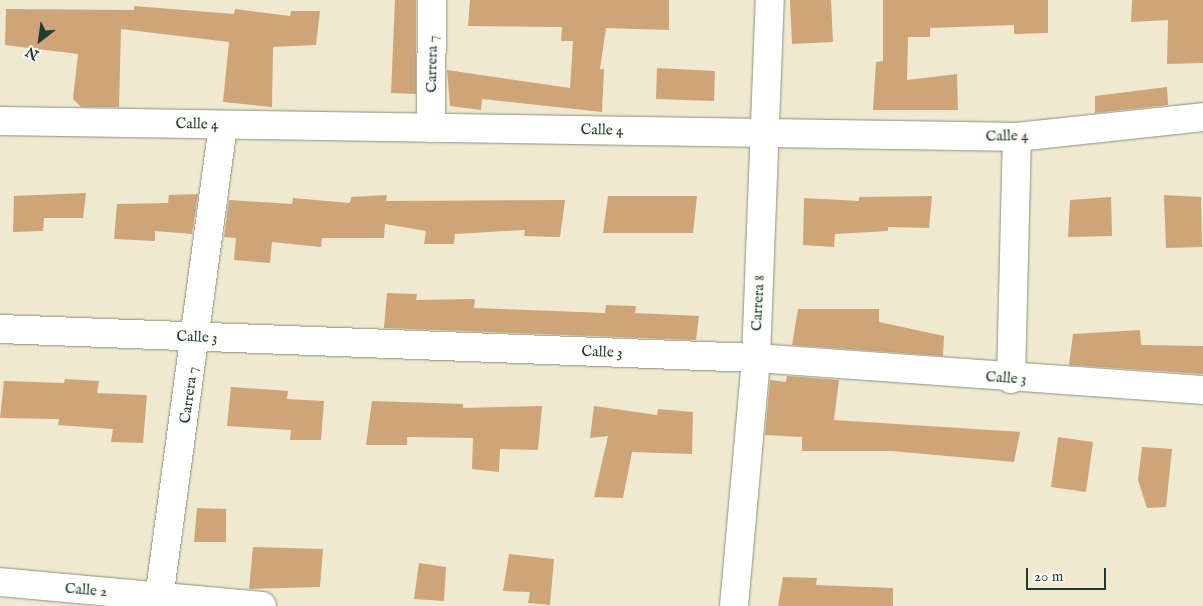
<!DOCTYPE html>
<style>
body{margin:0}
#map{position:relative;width:1203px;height:606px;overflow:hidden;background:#f0e9d0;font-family:"IM FELL English",serif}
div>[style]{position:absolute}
.building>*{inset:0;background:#cea578}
.roads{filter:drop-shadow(0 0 1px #889382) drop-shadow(0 0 1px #889382)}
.street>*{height:28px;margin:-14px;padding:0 14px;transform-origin:14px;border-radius:14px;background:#fff}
span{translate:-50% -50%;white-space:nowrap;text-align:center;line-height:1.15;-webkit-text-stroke:4.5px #fdfcf7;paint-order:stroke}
.street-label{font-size:15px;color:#1f3d34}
.north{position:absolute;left:15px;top:15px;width:50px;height:50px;-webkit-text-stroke:4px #fdfcf7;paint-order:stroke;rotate:210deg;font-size:14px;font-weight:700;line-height:20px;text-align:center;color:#1f3d34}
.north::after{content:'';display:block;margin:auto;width:18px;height:22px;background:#1f3d34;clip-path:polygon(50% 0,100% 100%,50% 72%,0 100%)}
.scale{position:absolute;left:1026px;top:568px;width:80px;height:22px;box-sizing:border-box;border:2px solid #1f3d34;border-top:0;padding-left:6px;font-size:15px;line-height:18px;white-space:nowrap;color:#1f3d34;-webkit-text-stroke:4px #fdfcf7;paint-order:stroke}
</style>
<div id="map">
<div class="building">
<i style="clip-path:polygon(395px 0,416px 0,416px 94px,391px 93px)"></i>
<i style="clip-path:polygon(470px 0,669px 0,669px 30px,606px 28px,600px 69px,604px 69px,602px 112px,482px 99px,481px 110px,450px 106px,447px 70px,570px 88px,573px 41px,561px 41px,562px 27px,468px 26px)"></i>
<i style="clip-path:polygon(790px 0,831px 0,833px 42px,792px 44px)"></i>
<i style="clip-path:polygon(883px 0,1048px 0,1048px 33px,1014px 34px,1014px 25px,930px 28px,930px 37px,908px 37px,907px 80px,957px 74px,958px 110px,873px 110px,876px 62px,883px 61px)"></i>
<i style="clip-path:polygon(1132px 0,1203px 0,1203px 63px,1167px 64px,1168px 20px,1131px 22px)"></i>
<i style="clip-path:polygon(134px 6px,234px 14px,235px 9px,290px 16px,291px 11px,320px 11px,316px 45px,273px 47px,272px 107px,223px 102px,229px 42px,121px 29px,119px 107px,81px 107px,73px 99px,78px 54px,5px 45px,6px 9px,134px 10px)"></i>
<i style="clip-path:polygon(657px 68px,715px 71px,714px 101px,656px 99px)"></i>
<i style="clip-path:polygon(1167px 87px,1168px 105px,1095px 113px,1095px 96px)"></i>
<i style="clip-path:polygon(86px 193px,83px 218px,44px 218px,43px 231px,13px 232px,14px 196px)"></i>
<i style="clip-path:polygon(198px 194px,192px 234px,155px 231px,155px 241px,114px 239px,117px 204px,168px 203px,169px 195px)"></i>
<i style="clip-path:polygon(387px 195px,386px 201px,565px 200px,560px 237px,524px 236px,525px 230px,455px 234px,454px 244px,424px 244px,426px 231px,385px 224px,384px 238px,322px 238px,321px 247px,272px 242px,270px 263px,234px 260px,236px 238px,224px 237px,229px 200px,292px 204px,293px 198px,350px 203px,351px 197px)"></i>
<i style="clip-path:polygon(1164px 195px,1201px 197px,1202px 247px,1166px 248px)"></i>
<i style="clip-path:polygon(608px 196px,697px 196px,693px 233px,603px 233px)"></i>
<i style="clip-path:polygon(932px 196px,929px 228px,888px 227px,888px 231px,835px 234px,834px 247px,803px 245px,804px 198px,859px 201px,859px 197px)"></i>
<i style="clip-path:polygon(1111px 197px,1112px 236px,1068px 237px,1070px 200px)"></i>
<i style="clip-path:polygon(387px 293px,417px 294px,416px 300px,475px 299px,474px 308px,605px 313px,606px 305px,636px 306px,635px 313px,699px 316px,696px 340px,384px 328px)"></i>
<i style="clip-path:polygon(798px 309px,879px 309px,879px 322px,944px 336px,943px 356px,792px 345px)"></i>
<i style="clip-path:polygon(1140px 330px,1141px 345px,1203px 346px,1203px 374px,1069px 365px,1073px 334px)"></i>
<i style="clip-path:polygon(787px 376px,839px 380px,834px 420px,1020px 432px,1014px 462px,891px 451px,802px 451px,802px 437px,765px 435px,770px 380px,786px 382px)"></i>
<i style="clip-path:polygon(65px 379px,99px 381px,97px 393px,147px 395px,143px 443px,111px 442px,113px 429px,58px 425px,59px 419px,0 418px,4px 381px,64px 383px)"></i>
<i style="clip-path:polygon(231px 387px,288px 391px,287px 399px,324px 401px,321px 440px,290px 440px,291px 430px,227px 426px)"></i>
<i style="clip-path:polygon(372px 401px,463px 404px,463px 408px,542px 406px,538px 450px,500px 449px,499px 472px,472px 469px,473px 438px,407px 437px,407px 445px,366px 445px)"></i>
<i style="clip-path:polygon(594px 406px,657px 415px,658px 409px,693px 412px,692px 454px,632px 452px,623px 498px,594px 497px,608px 436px,590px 438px)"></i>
<i style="clip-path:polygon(1058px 437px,1093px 442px,1086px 492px,1051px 487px)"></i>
<i style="clip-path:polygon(1142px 447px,1172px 449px,1166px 507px,1147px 508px,1138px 480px)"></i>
<i style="clip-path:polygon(197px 508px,226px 509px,226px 542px,194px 542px)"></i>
<i style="clip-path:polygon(253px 547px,323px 549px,320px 587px,249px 589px)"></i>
<i style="clip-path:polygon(509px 554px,554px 559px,550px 605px,528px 603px,530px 592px,503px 591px)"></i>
<i style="clip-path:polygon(419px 563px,446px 567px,444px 601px,414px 599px)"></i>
<i style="clip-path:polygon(783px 577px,817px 578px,816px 585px,893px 588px,893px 606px,778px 606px)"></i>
</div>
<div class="roads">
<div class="street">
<i style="left:0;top:121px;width:1017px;rotate:0.9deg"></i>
<i style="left:1017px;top:137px;width:187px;rotate:-6.1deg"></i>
<i style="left:431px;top:128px;width:128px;rotate:-89.6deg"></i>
<i style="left:0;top:329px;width:757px;rotate:2.2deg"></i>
<i style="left:756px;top:358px;width:448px;rotate:4.1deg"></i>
<i style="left:1011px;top:379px;width:242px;rotate:-88.6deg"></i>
<i style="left:0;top:582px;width:263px;rotate:5.2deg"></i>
<i style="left:158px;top:606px;width:485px;rotate:-82.3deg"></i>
<i style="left:734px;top:606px;width:249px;rotate:-84.9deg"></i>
<i style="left:756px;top:358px;width:358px;rotate:-87.8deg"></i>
</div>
</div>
<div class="street-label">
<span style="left:432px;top:64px;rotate:-89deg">Carrera 7</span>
<span style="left:197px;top:124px;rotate:1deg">Calle 4</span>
<span style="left:602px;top:130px;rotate:1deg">Calle 4</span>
<span style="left:1007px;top:136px;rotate:-1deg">Calle 4</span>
<span style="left:758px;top:303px;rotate:-87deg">Carrera 8</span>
<span style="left:197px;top:337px;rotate:2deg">Calle 3</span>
<span style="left:602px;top:352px;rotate:2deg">Calle 3</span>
<span style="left:1006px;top:378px;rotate:4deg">Calle 3</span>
<span style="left:189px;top:395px;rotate:-82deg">Carrera 7</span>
<span style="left:86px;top:590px;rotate:5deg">Calle 2</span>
</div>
<div class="north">N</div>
<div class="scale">20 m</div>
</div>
